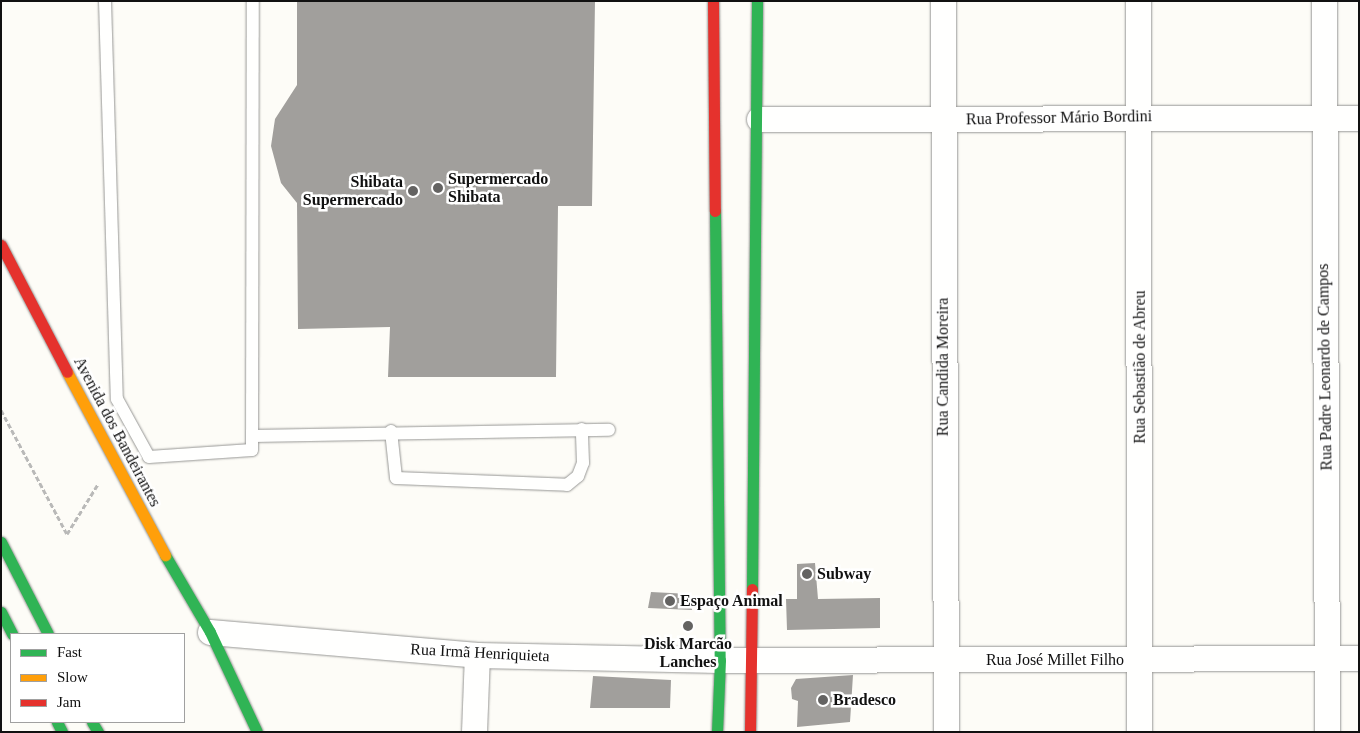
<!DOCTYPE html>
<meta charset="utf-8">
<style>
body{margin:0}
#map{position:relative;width:1360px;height:733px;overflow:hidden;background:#fdfcf7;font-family:"Times New Roman",serif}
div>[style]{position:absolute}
.building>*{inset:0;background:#a19f9c}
.path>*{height:3px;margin-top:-1.5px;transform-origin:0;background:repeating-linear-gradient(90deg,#b9b9b8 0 5px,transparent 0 7.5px)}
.roads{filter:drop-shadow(0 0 1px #979795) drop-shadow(0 0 1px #979795)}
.lane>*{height:12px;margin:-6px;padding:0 6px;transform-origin:6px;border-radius:6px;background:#fffffe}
.street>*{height:25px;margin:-12.5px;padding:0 12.5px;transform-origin:12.5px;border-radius:12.5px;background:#fffffe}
.fast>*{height:11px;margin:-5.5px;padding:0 5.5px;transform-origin:5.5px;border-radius:5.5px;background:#30b455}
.slow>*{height:11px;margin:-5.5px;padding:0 5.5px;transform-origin:5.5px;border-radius:5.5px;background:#ff9f0a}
.jam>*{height:11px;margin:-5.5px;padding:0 5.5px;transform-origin:5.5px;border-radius:5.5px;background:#e5322d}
.dots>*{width:14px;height:14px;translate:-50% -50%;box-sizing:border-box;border:2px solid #fff;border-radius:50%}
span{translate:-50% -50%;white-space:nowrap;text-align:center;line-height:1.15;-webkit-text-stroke:5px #fff;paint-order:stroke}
.street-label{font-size:16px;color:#111}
.poi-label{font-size:16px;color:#111;font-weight:700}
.left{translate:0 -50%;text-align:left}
.right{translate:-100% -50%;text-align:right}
.frame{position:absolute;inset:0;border:2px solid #111;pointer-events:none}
.legend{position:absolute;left:10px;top:633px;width:175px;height:90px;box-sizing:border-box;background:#fff;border:1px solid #a0a0a0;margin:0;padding:6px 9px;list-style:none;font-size:15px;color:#111}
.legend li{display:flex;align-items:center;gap:10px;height:25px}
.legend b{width:25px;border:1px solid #a0a0a0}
</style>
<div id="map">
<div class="building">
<i style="clip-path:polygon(297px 1px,595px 1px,592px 206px,558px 206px,556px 377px,388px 377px,390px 327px,298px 329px,297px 203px,281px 183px,271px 146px,275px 119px,297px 85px)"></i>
<i style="clip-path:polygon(815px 563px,818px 599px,880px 598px,880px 628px,787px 630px,786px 599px,797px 599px,797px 564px)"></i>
<i style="clip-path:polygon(651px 592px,690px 594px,692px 610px,648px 608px)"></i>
<i style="clip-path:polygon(853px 675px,850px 722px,797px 727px,798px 701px,792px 699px,791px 688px,796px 679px)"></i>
<i style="clip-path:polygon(593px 676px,671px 680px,670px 708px,590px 708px)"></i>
</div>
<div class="path">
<i style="left:1px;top:410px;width:140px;rotate:62deg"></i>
<i style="left:67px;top:534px;width:59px;rotate:-58.2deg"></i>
</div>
<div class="roads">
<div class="lane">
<i style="left:105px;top:1px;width:398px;rotate:88.3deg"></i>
<i style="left:117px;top:399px;width:66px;rotate:61.1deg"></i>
<i style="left:149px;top:457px;width:103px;rotate:-3.9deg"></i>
<i style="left:252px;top:450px;width:449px;rotate:-89.9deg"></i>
<i style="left:391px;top:431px;width:47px;rotate:83.9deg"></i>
<i style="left:396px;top:478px;width:171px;rotate:2.3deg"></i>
<i style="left:567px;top:485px;width:14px;rotate:-39deg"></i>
<i style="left:578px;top:476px;width:14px;rotate:-69deg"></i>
<i style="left:583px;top:463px;width:34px;rotate:-92deg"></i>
<i style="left:253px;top:436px;width:356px;rotate:-1deg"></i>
</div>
<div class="street">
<i style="left:943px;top:1px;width:731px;rotate:89.76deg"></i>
<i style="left:1138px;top:1px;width:731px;rotate:89.92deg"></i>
<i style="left:1324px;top:1px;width:731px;rotate:89.76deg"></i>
<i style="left:759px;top:119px;width:600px;rotate:-0.1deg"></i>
<i style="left:210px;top:632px;width:268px;rotate:4.9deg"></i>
<i style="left:477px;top:655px;width:243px;rotate:1.2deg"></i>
<i style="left:720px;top:660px;width:639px;rotate:-0.18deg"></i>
<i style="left:474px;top:732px;width:77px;rotate:-87.8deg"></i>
</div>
<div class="fast">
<i style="left:715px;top:211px;width:449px;rotate:89.4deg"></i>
<i style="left:720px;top:660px;width:72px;rotate:92.4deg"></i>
<i style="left:1px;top:542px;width:103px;rotate:62.9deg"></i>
<i style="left:165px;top:555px;width:89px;rotate:59.7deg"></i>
<i style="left:210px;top:632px;width:110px;rotate:64.8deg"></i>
<i style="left:752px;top:589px;width:588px;rotate:-89.51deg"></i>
<i style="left:1px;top:612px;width:25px;rotate:63deg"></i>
<i style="left:57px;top:722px;width:11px;rotate:63deg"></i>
<i style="left:92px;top:722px;width:12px;rotate:59deg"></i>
</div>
<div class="slow">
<i style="left:67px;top:372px;width:208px;rotate:61.8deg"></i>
</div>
<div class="jam">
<i style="left:713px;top:1px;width:210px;rotate:89.5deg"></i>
<i style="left:1px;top:245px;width:143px;rotate:62.5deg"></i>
<i style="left:750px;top:732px;width:143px;rotate:-89.2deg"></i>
</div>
</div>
<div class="dots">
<i style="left:438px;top:188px;background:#646362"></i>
<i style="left:413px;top:191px;background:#646362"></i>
<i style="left:807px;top:574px;background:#646362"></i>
<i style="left:670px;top:601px;background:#646362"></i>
<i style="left:688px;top:626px;background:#646362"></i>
<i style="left:823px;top:700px;background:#646362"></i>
</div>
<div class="street-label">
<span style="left:1059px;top:118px;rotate:-1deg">Rua Professor Mário Bordini</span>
<span style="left:943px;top:367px;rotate:-90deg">Rua Candida Moreira</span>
<span style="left:1140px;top:367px;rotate:-90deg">Rua Sebastião de Abreu</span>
<span style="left:1325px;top:367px;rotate:-91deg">Rua Padre Leonardo de Campos</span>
<span style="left:117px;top:432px;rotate:62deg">Avenida dos Bandeirantes</span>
<span style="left:480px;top:653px;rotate:3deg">Rua Irmã Henriquieta</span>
<span style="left:1055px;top:660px">Rua José Millet Filho</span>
</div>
<div class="poi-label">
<span class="left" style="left:448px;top:188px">Supermercado<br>Shibata</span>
<span class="right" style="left:403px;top:191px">Shibata<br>Supermercado</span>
<span class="left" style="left:817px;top:574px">Subway</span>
<span class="left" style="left:680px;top:601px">Espaço Animal</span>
<span style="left:688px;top:653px">Disk Marcão<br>Lanches</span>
<span class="left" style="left:833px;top:700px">Bradesco</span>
</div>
<div class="frame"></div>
<ul class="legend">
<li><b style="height:6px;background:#30b455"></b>Fast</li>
<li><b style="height:6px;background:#ff9f0a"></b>Slow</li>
<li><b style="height:6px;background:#e5322d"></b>Jam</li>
</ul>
</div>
